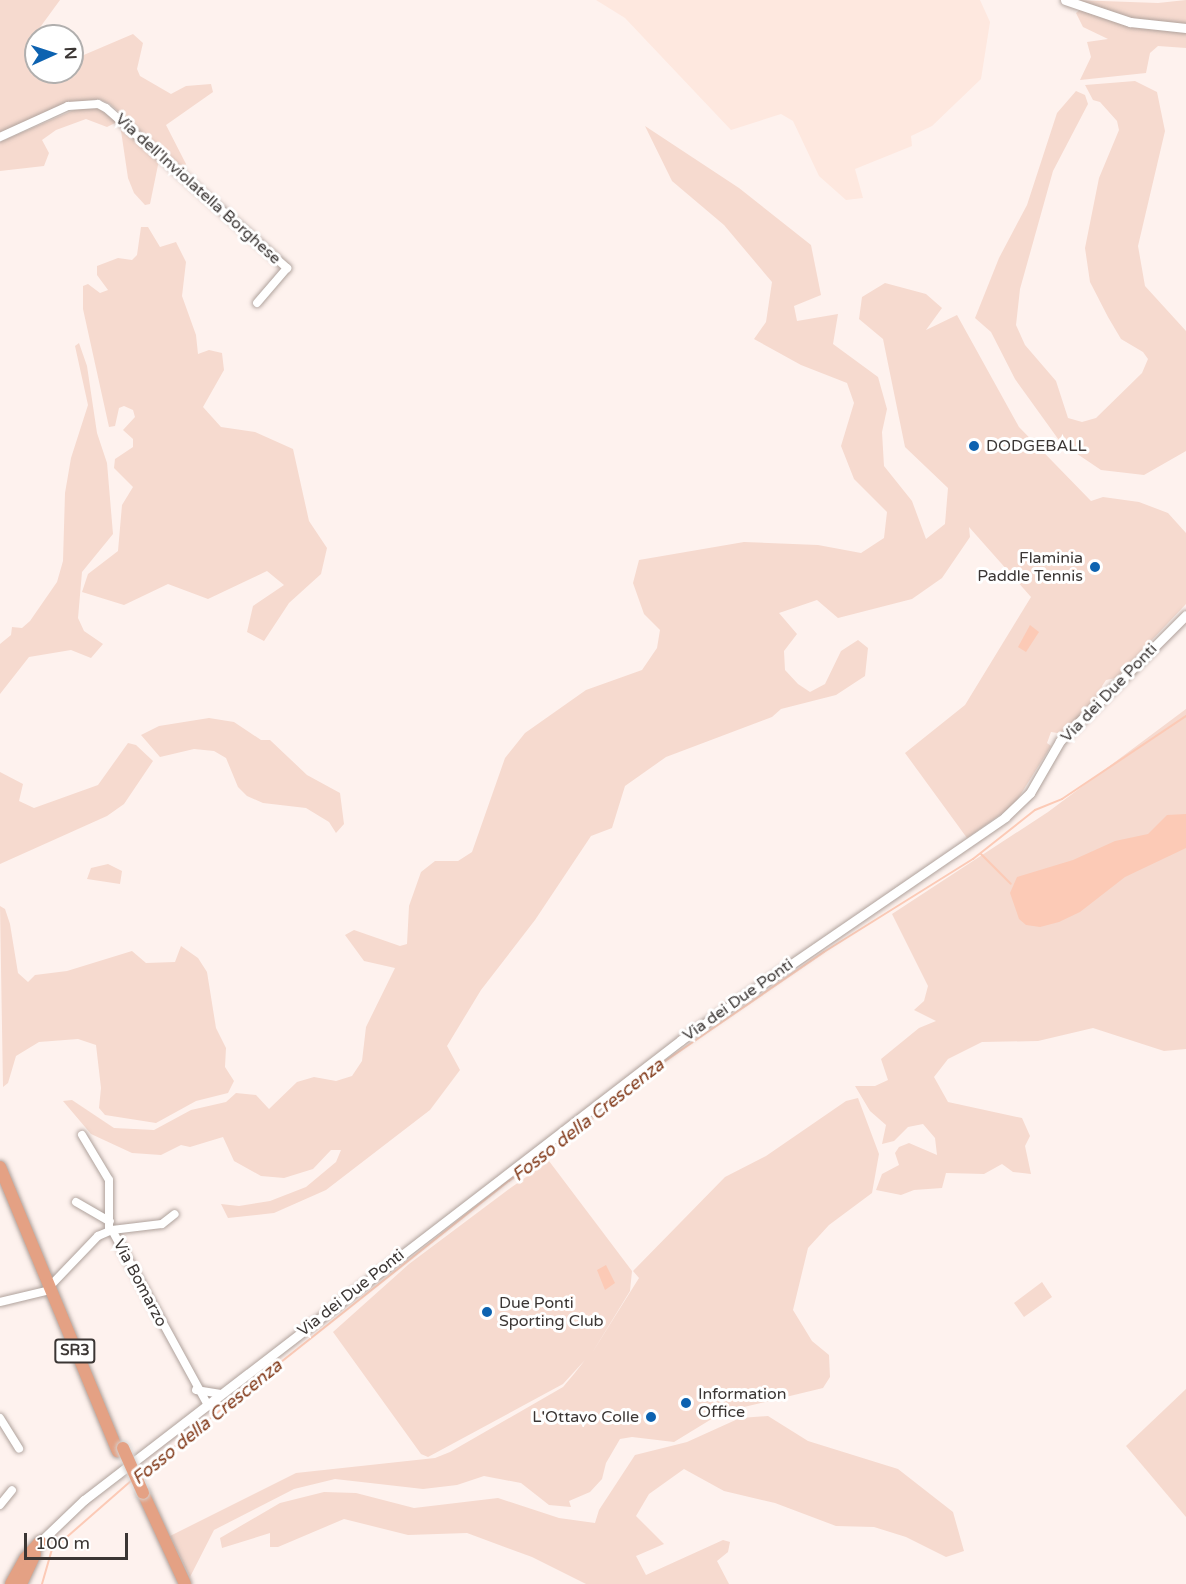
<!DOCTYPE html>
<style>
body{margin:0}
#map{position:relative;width:1186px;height:1584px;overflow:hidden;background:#fef2ee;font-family:"Varela Round",sans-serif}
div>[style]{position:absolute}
.built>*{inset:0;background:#fee8df}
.green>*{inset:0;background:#f6dacf}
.water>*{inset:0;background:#fccab6}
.stream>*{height:2px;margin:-1px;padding:0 1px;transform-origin:1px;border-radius:1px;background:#fccab6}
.roads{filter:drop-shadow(0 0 2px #afa29c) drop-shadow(0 0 2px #afa29c)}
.minor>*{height:8px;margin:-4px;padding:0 4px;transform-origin:4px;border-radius:4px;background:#fff}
.tertiary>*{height:9px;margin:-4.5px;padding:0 4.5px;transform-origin:4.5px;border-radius:4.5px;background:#fff}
.primary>*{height:12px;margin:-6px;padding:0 6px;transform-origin:6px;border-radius:6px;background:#e4a184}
.bridges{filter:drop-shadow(0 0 2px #d4d3d2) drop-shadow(0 0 2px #d4d3d2)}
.primary-bridge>*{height:12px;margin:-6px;padding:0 6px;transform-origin:6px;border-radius:6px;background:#e4a184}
.dots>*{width:16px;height:16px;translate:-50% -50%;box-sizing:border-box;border:3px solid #fff;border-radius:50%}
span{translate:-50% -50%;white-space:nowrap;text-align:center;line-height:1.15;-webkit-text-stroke:6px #fff;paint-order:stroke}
.shield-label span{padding:2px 4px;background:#fff;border:2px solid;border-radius:4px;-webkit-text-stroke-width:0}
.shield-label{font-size:15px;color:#3b3634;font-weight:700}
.street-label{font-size:16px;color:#3b3634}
.poi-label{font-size:16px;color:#3b3634}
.left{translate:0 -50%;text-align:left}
.right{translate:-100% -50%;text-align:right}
.water-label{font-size:18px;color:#833b1b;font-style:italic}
.north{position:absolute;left:24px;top:24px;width:60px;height:60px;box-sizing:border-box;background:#fff;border:2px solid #b1afae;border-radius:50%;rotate:87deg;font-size:16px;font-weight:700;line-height:24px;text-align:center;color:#3b3634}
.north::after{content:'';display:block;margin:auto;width:21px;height:27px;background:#0d62b0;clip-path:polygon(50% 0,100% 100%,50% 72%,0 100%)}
.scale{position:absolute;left:24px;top:1533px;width:104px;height:27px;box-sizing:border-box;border:3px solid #3b3634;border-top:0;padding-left:8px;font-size:18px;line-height:21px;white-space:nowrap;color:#3b3634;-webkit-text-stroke:4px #fff;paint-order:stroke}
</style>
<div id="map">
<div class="built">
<i style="clip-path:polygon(596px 0,980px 0,990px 22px,981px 79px,932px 126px,911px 136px,912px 146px,855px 169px,863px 198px,846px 200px,819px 176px,793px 121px,781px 114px,731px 130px,625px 18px)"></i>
</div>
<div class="green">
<i style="clip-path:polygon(0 0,60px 0,33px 37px,36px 72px,72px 72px,72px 60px,133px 34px,143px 43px,137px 69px,140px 76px,171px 94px,186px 86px,211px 84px,213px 92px,166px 125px,186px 164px,182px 168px,110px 104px,99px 99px,64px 104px,0 133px)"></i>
<i style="clip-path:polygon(1074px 0,1158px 3px,1186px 0,1186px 48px,1158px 46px,1150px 53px,1146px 73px,1080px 80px,1091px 57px,1087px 42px,1108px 39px,1083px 27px,1076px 13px,1085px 5px)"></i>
<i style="clip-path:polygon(1135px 81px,1157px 92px,1165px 131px,1138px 246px,1145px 286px,1186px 331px,1186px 451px,1144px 475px,1101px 470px,1061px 443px,1015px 379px,991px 332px,975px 318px,999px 258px,1027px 205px,1057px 113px,1076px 91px,1085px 95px,1088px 104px,1053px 171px,1020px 289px,1016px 325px,1025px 345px,1056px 381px,1068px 418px,1082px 422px,1096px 418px,1142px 373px,1148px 359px,1143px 352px,1121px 339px,1108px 317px,1090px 282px,1085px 248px,1099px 178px,1119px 130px,1117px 121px,1100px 102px,1093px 100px,1085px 85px)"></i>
<i style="clip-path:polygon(81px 107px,99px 109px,117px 122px,107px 127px,86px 119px,56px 130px,42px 140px,49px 153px,44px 166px,0 171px,0 142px)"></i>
<i style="clip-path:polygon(120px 124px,159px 160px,150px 204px,145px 205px,134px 193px,128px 178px)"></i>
<i style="clip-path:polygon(645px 126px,739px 188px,811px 245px,821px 295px,794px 306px,797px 321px,838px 314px,833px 344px,878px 377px,887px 409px,882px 432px,884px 466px,912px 501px,926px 539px,945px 524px,948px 488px,905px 447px,883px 339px,859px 319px,862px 297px,885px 283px,926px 294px,942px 308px,926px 330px,957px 315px,1019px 427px,1091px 501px,1103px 497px,1139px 502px,1168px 513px,1186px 533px,1186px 604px,1116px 678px,1106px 680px,1102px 686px,1104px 693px,1064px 734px,1051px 732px,1047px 743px,1051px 746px,1014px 805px,967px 838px,905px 753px,965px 705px,1031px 597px,969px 527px,970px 537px,942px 578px,912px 599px,838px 618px,817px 600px,779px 613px,797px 634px,784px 651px,785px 670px,798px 684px,810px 692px,825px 684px,841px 651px,858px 640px,868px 648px,865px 676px,836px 695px,781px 709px,772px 717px,666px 757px,625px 786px,612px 828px,591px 836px,535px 920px,481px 990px,447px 1046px,460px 1070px,430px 1110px,326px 1190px,274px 1213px,228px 1218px,221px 1204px,239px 1206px,270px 1201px,306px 1187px,336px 1162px,341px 1150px,331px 1150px,313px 1169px,284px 1178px,261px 1176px,234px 1161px,223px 1137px,190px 1147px,181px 1145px,161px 1155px,132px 1153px,91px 1134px,63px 1101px,72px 1100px,114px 1128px,154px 1130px,191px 1110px,226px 1102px,236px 1093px,256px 1095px,269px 1109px,297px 1082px,314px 1077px,336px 1081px,352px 1076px,362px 1061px,366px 1027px,395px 968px,364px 961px,345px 935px,354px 930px,400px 946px,407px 944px,409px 906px,421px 872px,435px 861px,458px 861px,472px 852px,505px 758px,525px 733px,586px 690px,642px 670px,657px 648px,660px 630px,644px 614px,633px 583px,639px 560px,744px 542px,818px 545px,861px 553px,884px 538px,887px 512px,854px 479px,841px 446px,854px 403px,847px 383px,801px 365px,754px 339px,766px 322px,772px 282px,724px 225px,672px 181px)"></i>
<i style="clip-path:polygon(141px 227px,148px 227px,160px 247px,176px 242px,186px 262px,182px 296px,196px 335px,198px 354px,209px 350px,222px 353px,224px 370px,203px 407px,221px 427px,255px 432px,293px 449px,309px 521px,327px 548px,321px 574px,289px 603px,264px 641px,247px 632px,253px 606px,284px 585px,267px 571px,208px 599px,168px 584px,124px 605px,82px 592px,88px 574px,118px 551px,122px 505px,133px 487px,114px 468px,115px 459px,133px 447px,133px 439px,123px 430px,135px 417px,133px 410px,124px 406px,119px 408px,115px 426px,109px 427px,83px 309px,83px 286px,88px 284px,100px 293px,108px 290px,97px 275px,97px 266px,118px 258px,132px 260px,137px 255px)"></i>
<i style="clip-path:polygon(79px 343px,87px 366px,97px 433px,107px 463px,113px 534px,82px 572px,78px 618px,84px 631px,103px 644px,91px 658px,71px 650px,29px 657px,0 694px,0 644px,11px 635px,12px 627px,22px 628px,30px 621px,57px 582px,63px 561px,65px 493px,71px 458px,88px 405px,75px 346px)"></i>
<i style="clip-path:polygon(1186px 709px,1186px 1049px,1164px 1051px,1093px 1028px,1038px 1041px,982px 1042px,948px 1059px,934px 1077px,948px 1102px,1022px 1118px,1030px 1136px,1025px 1146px,1031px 1174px,1013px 1172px,1002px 1164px,984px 1174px,946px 1173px,942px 1188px,914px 1190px,901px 1195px,876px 1190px,882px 1174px,899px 1165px,895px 1153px,899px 1147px,909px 1143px,937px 1155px,935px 1138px,923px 1124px,908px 1127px,894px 1141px,882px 1144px,886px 1125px,870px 1111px,855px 1086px,875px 1086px,888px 1080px,881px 1059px,919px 1028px,936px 1021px,914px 1010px,924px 1001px,928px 986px,892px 914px,1048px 812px)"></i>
<i style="clip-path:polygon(209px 718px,234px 722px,261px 740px,270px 740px,307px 775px,340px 793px,344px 824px,336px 833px,329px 822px,306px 808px,263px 803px,247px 796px,238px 787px,226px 758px,214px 751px,194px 749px,160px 757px,141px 735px,159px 726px)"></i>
<i style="clip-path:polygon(128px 743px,136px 745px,153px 761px,124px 804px,107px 816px,0 864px,0 772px,23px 784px,19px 801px,34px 808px,98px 785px)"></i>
<i style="clip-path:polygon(108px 864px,122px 871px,120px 884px,87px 879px,91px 868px)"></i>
<i style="clip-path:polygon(0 906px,5px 909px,10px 924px,18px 973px,28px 982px,35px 975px,67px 971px,132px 951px,146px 963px,175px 962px,181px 946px,198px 958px,207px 972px,216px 1028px,226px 1048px,225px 1067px,234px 1081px,228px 1093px,196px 1101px,156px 1123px,105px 1115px,99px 1108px,101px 1088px,96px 1045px,78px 1039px,39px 1042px,16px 1056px,8px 1083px,3px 1087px)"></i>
<i style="clip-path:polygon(858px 1098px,879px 1154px,872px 1193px,829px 1225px,808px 1248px,793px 1310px,812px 1341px,829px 1355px,830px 1377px,823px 1388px,723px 1412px,674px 1442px,632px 1437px,620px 1439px,606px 1463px,602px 1479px,590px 1492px,569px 1501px,571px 1507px,549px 1505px,521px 1483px,484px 1476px,457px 1485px,423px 1489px,335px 1479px,294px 1489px,214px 1530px,190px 1577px,170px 1536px,296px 1473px,435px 1458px,450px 1452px,563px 1387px,574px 1374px,585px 1360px,563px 1384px,428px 1457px,421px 1454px,333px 1332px,409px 1264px,509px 1189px,549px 1161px,632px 1271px,630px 1291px,592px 1353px,639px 1278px,633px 1271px,725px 1177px,766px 1156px,846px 1101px)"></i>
<i style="clip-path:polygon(1042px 1282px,1052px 1297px,1024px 1317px,1014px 1303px)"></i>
<i style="clip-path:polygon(1186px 1389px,1186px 1517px,1126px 1446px)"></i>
<i style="clip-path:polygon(768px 1416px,808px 1441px,898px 1469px,953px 1512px,964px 1551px,946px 1557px,906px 1537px,874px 1527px,836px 1526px,775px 1503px,724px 1491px,684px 1469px,649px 1494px,636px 1516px,664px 1544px,636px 1556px,646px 1575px,723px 1540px,730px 1542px,728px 1552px,717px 1561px,729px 1584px,586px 1584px,532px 1557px,467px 1533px,408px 1535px,344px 1519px,278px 1547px,270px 1547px,270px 1533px,222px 1548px,220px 1538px,280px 1503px,324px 1492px,356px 1493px,414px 1508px,498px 1498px,559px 1518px,595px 1523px,599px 1510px,635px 1455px,687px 1442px,740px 1418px)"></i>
</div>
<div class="water">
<i style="clip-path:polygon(1030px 625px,1039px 632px,1026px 652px,1018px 647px)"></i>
<i style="clip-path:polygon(1186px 814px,1186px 848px,1125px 877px,1080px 912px,1059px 922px,1040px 927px,1026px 925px,1019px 919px,1010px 893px,1017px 877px,1073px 860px,1115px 841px,1148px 834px,1167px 815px)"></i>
<i style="clip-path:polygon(606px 1265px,615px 1283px,605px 1290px,597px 1270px)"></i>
</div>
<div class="stream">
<i style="left:981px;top:854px;width:42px;rotate:45deg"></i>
<i style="left:139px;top:1475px;width:473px;rotate:-38.5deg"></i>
<i style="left:509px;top:1181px;width:154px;rotate:-36.8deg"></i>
<i style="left:632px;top:1089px;width:19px;rotate:-47deg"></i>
<i style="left:645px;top:1075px;width:217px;rotate:-34.5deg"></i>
<i style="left:824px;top:952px;width:176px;rotate:-32deg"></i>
<i style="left:973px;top:859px;width:79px;rotate:-38.3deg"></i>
<i style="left:1035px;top:810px;width:29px;rotate:-22deg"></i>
<i style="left:1062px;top:799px;width:149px;rotate:-33.8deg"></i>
<i style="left:42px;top:1584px;width:35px;rotate:-74deg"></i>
<i style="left:52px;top:1550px;width:106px;rotate:-41.2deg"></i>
</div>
<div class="roads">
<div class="minor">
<i style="left:0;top:137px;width:75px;rotate:-24.5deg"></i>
<i style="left:68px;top:106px;width:30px;rotate:-4deg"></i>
<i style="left:98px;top:104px;width:9px;rotate:27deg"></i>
<i style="left:106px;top:108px;width:242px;rotate:41.5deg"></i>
<i style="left:287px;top:268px;width:46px;rotate:130.6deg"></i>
<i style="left:82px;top:1135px;width:52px;rotate:59deg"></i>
<i style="left:109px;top:1180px;width:50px;rotate:90deg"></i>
<i style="left:76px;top:1202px;width:39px;rotate:30deg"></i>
<i style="left:112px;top:1230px;width:50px;rotate:-6.8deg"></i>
<i style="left:162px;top:1224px;width:16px;rotate:-38deg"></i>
<i style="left:53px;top:1283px;width:65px;rotate:-46.2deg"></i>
<i style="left:98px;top:1236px;width:15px;rotate:-23deg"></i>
<i style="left:112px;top:1230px;width:200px;rotate:61.3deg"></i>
<i style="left:0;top:1302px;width:51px;rotate:-13.5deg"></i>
<i style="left:196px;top:1390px;width:25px;rotate:9deg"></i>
<i style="left:0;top:1418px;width:36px;rotate:58deg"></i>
<i style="left:0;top:1505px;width:19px;rotate:-51deg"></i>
</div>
<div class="tertiary">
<i style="left:1065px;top:0;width:69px;rotate:18.7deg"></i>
<i style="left:1130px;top:22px;width:56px;rotate:6.1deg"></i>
<i style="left:40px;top:1542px;width:61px;rotate:-43.7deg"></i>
<i style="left:84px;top:1500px;width:754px;rotate:-37.61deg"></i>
<i style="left:681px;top:1040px;width:393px;rotate:-34.5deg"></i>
<i style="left:1005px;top:817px;width:35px;rotate:-44deg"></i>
<i style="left:1030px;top:793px;width:60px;rotate:-60deg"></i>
<i style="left:1060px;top:741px;width:178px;rotate:-45deg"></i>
</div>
<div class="primary">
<i style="left:0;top:1167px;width:308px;rotate:67.5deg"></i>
<i style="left:143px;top:1493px;width:100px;rotate:65.2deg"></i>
<i style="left:11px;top:1584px;width:29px;rotate:-61deg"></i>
<i style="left:25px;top:1559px;width:23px;rotate:-49deg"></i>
<i style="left:21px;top:1584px;width:33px;rotate:-65deg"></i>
</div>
</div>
<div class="bridges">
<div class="primary-bridge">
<i style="left:123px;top:1448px;width:49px;rotate:66deg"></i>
</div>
</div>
<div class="dots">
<i style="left:974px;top:446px;background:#0d62b0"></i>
<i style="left:1095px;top:567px;background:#0d62b0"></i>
<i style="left:487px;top:1312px;background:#0d62b0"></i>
<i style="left:686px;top:1403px;background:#0d62b0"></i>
<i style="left:651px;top:1417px;background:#0d62b0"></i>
</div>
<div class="shield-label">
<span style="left:75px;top:1351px">SR3</span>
</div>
<div class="street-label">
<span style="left:198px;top:189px;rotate:42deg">Via dell'Inviolatella Borghese</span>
<span style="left:1109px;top:693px;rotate:-46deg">Via dei Due Ponti</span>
<span style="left:738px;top:1000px;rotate:-35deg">Via dei Due Ponti</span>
<span style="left:140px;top:1283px;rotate:62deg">Via Bomarzo</span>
<span style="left:351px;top:1293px;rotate:-38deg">Via dei Due Ponti</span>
</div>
<div class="poi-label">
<span class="left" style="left:986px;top:446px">DODGEBALL</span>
<span class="right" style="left:1083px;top:567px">Flaminia<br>Paddle Tennis</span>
<span class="left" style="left:499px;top:1312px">Due Ponti<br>Sporting Club</span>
<span class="left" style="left:698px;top:1403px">Information<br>Office</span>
<span class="right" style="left:639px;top:1417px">L'Ottavo Colle</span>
</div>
<div class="water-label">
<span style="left:588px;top:1120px;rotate:-38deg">Fosso della Crescenza</span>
<span style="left:207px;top:1422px;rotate:-39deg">Fosso della Crescenza</span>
</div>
<div class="north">N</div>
<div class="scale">100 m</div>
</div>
